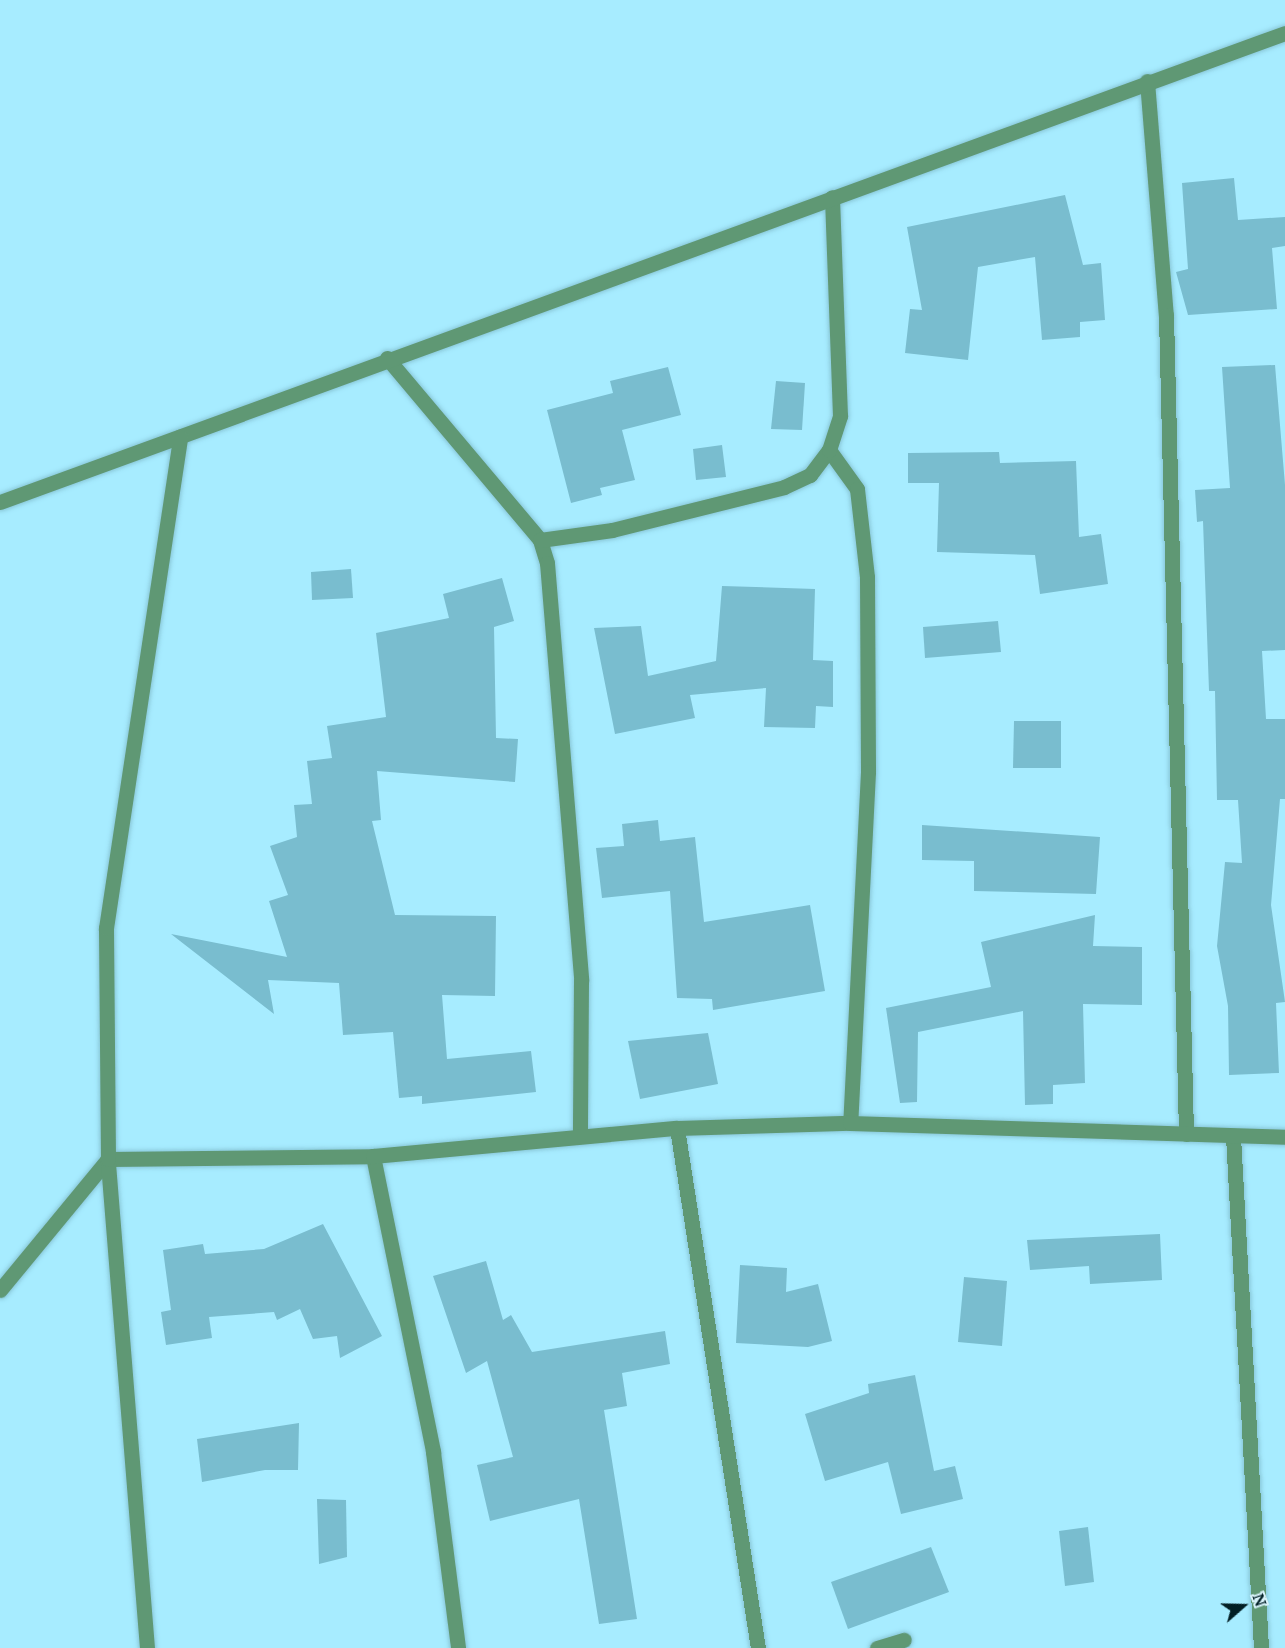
<!DOCTYPE html>
<style>
body{margin:0}
#map{position:relative;width:1285px;height:1648px;overflow:hidden;background:#a7ecff;font-family:"PT Serif",serif}
div>[style]{position:absolute}
.building>*{inset:0;background:#79bdcf}
.roads{filter:drop-shadow(0 0 2px #89c7d8) drop-shadow(0 0 2px #89c7d8)}
.minor>*{height:15px;margin:-7.5px;padding:0 7.5px;transform-origin:7.5px;border-radius:7.5px;background:#5f9874}
.tertiary>*{height:15px;margin:-7.5px;padding:0 7.5px;transform-origin:7.5px;border-radius:7.5px;background:#5f9874}
span{translate:-50% -50%;white-space:nowrap;text-align:center;line-height:1.15;-webkit-text-stroke:5px #d8f2f9;paint-order:stroke}
.north{position:absolute;left:1213px;top:1576px;width:60px;height:60px;-webkit-text-stroke:4px #d8f2f9;paint-order:stroke;rotate:70deg;font-size:16px;font-weight:700;line-height:24px;text-align:center;color:#021f25}
.north::after{content:'';display:block;margin:auto;width:21px;height:27px;background:#021f25;clip-path:polygon(50% 0,100% 100%,50% 72%,0 100%)}
</style>
<div id="map">
<div class="building">
<i style="clip-path:polygon(1234px 178px,1238px 220px,1285px 217px,1285px 246px,1272px 248px,1277px 309px,1188px 315px,1176px 272px,1188px 269px,1182px 183px)"></i>
<i style="clip-path:polygon(1065px 195px,1083px 265px,1101px 263px,1105px 320px,1080px 322px,1080px 337px,1042px 340px,1035px 257px,978px 267px,968px 360px,905px 353px,910px 309px,922px 310px,907px 227px)"></i>
<i style="clip-path:polygon(1275px 365px,1285px 485px,1285px 650px,1262px 651px,1266px 719px,1285px 719px,1285px 799px,1280px 799px,1271px 905px,1285px 1002px,1276px 1003px,1279px 1073px,1229px 1075px,1228px 1006px,1217px 946px,1225px 862px,1242px 863px,1238px 800px,1217px 800px,1215px 691px,1209px 691px,1203px 521px,1197px 522px,1195px 490px,1230px 488px,1222px 367px)"></i>
<i style="clip-path:polygon(668px 367px,681px 415px,622px 430px,635px 480px,600px 488px,602px 495px,571px 503px,547px 410px,613px 393px,610px 381px)"></i>
<i style="clip-path:polygon(776px 381px,805px 383px,802px 430px,771px 429px)"></i>
<i style="clip-path:polygon(722px 445px,726px 477px,696px 480px,693px 449px)"></i>
<i style="clip-path:polygon(999px 452px,1000px 463px,1076px 461px,1079px 537px,1101px 534px,1108px 584px,1040px 594px,1035px 555px,937px 552px,939px 483px,908px 483px,908px 453px)"></i>
<i style="clip-path:polygon(351px 569px,353px 598px,312px 600px,311px 572px)"></i>
<i style="clip-path:polygon(502px 578px,514px 621px,494px 627px,496px 738px,518px 739px,515px 782px,377px 771px,381px 820px,372px 821px,395px 915px,496px 916px,495px 996px,442px 995px,447px 1059px,531px 1051px,536px 1092px,422px 1104px,422px 1096px,399px 1098px,393px 1032px,343px 1035px,339px 983px,268px 980px,274px 1014px,171px 934px,287px 957px,269px 901px,288px 895px,270px 846px,297px 837px,294px 805px,312px 804px,307px 761px,332px 758px,327px 726px,386px 717px,376px 633px,449px 618px,443px 594px)"></i>
<i style="clip-path:polygon(722px 586px,815px 589px,813px 660px,833px 661px,833px 707px,816px 706px,815px 728px,764px 727px,766px 688px,690px 695px,695px 718px,615px 734px,594px 628px,641px 626px,648px 676px,716px 661px)"></i>
<i style="clip-path:polygon(998px 621px,1001px 652px,925px 658px,923px 627px)"></i>
<i style="clip-path:polygon(1014px 721px,1061px 721px,1061px 768px,1013px 768px)"></i>
<i style="clip-path:polygon(658px 820px,660px 841px,695px 837px,704px 922px,810px 905px,825px 991px,713px 1010px,712px 999px,677px 998px,670px 891px,602px 898px,596px 848px,624px 846px,622px 824px)"></i>
<i style="clip-path:polygon(922px 825px,1100px 837px,1096px 894px,974px 891px,974px 861px,922px 860px)"></i>
<i style="clip-path:polygon(1095px 915px,1093px 946px,1142px 947px,1142px 1005px,1083px 1004px,1085px 1083px,1053px 1085px,1053px 1104px,1025px 1105px,1023px 1011px,918px 1032px,917px 1102px,900px 1103px,886px 1008px,991px 987px,981px 942px)"></i>
<i style="clip-path:polygon(708px 1033px,718px 1084px,640px 1099px,628px 1041px)"></i>
<i style="clip-path:polygon(323px 1224px,382px 1336px,340px 1358px,337px 1336px,313px 1339px,300px 1309px,277px 1320px,274px 1312px,209px 1317px,212px 1338px,166px 1345px,161px 1312px,171px 1310px,163px 1250px,203px 1244px,205px 1254px,264px 1249px)"></i>
<i style="clip-path:polygon(1160px 1234px,1162px 1280px,1090px 1284px,1089px 1266px,1030px 1270px,1027px 1240px)"></i>
<i style="clip-path:polygon(486px 1261px,503px 1320px,511px 1315px,532px 1352px,665px 1331px,670px 1364px,622px 1373px,627px 1406px,604px 1410px,637px 1619px,599px 1624px,579px 1499px,490px 1521px,477px 1465px,513px 1457px,487px 1361px,466px 1373px,433px 1276px)"></i>
<i style="clip-path:polygon(740px 1265px,787px 1268px,786px 1292px,818px 1284px,832px 1341px,808px 1347px,736px 1343px)"></i>
<i style="clip-path:polygon(964px 1277px,1007px 1281px,1002px 1346px,958px 1342px)"></i>
<i style="clip-path:polygon(915px 1375px,934px 1471px,955px 1466px,963px 1499px,901px 1514px,888px 1462px,825px 1481px,805px 1414px,869px 1393px,868px 1384px)"></i>
<i style="clip-path:polygon(299px 1423px,298px 1470px,265px 1470px,202px 1482px,197px 1439px)"></i>
<i style="clip-path:polygon(317px 1499px,346px 1500px,347px 1557px,319px 1564px)"></i>
<i style="clip-path:polygon(1088px 1527px,1094px 1582px,1065px 1586px,1059px 1531px)"></i>
<i style="clip-path:polygon(931px 1547px,949px 1592px,848px 1629px,831px 1582px)"></i>
</div>
<div class="roads">
<div class="minor">
<i style="left:1147px;top:81px;width:235px;rotate:85.4deg"></i>
<i style="left:1166px;top:315px;width:819px;rotate:88.6deg"></i>
<i style="left:387px;top:358px;width:238px;rotate:49.9deg"></i>
<i style="left:540px;top:540px;width:24px;rotate:73deg"></i>
<i style="left:547px;top:563px;width:419px;rotate:85.3deg"></i>
<i style="left:581px;top:981px;width:155px;rotate:90.4deg"></i>
<i style="left:829px;top:450px;width:48px;rotate:54.3deg"></i>
<i style="left:857px;top:489px;width:89px;rotate:83.5deg"></i>
<i style="left:867px;top:577px;width:195px;rotate:89.7deg"></i>
<i style="left:868px;top:772px;width:351px;rotate:92.9deg"></i>
<i style="left:540px;top:540px;width:73px;rotate:-7.9deg"></i>
<i style="left:612px;top:530px;width:177px;rotate:-14deg"></i>
<i style="left:784px;top:487px;width:29px;rotate:-25deg"></i>
<i style="left:810px;top:475px;width:31px;rotate:-53deg"></i>
<i style="left:829px;top:450px;width:36px;rotate:-72deg"></i>
<i style="left:840px;top:416px;width:219px;rotate:-92.1deg"></i>
<i style="left:677px;top:1128px;width:526px;rotate:81.15deg"></i>
<i style="left:1233px;top:1136px;width:513px;rotate:86.87deg"></i>
<i style="left:373px;top:1156px;width:302px;rotate:78.5deg"></i>
<i style="left:433px;top:1452px;width:198px;rotate:82.7deg"></i>
<i style="left:0;top:1290px;width:170px;rotate:-50.5deg"></i>
<i style="left:108px;top:1159px;width:265px;rotate:-0.6deg"></i>
<i style="left:373px;top:1156px;width:305px;rotate:-5.3deg"></i>
<i style="left:677px;top:1128px;width:173px;rotate:-1.7deg"></i>
<i style="left:850px;top:1123px;width:435px;rotate:1.8deg"></i>
<i style="left:877px;top:1648px;width:28px;rotate:-17deg"></i>
</div>
<div class="tertiary">
<i style="left:0;top:502px;width:1368px;rotate:-20.05deg"></i>
<i style="left:147px;top:1648px;width:491px;rotate:-94.6deg"></i>
<i style="left:108px;top:1159px;width:231px;rotate:-90.5deg"></i>
<i style="left:106px;top:928px;width:497px;rotate:-81.4deg"></i>
</div>
</div>
<div class="north">N</div>
</div>
